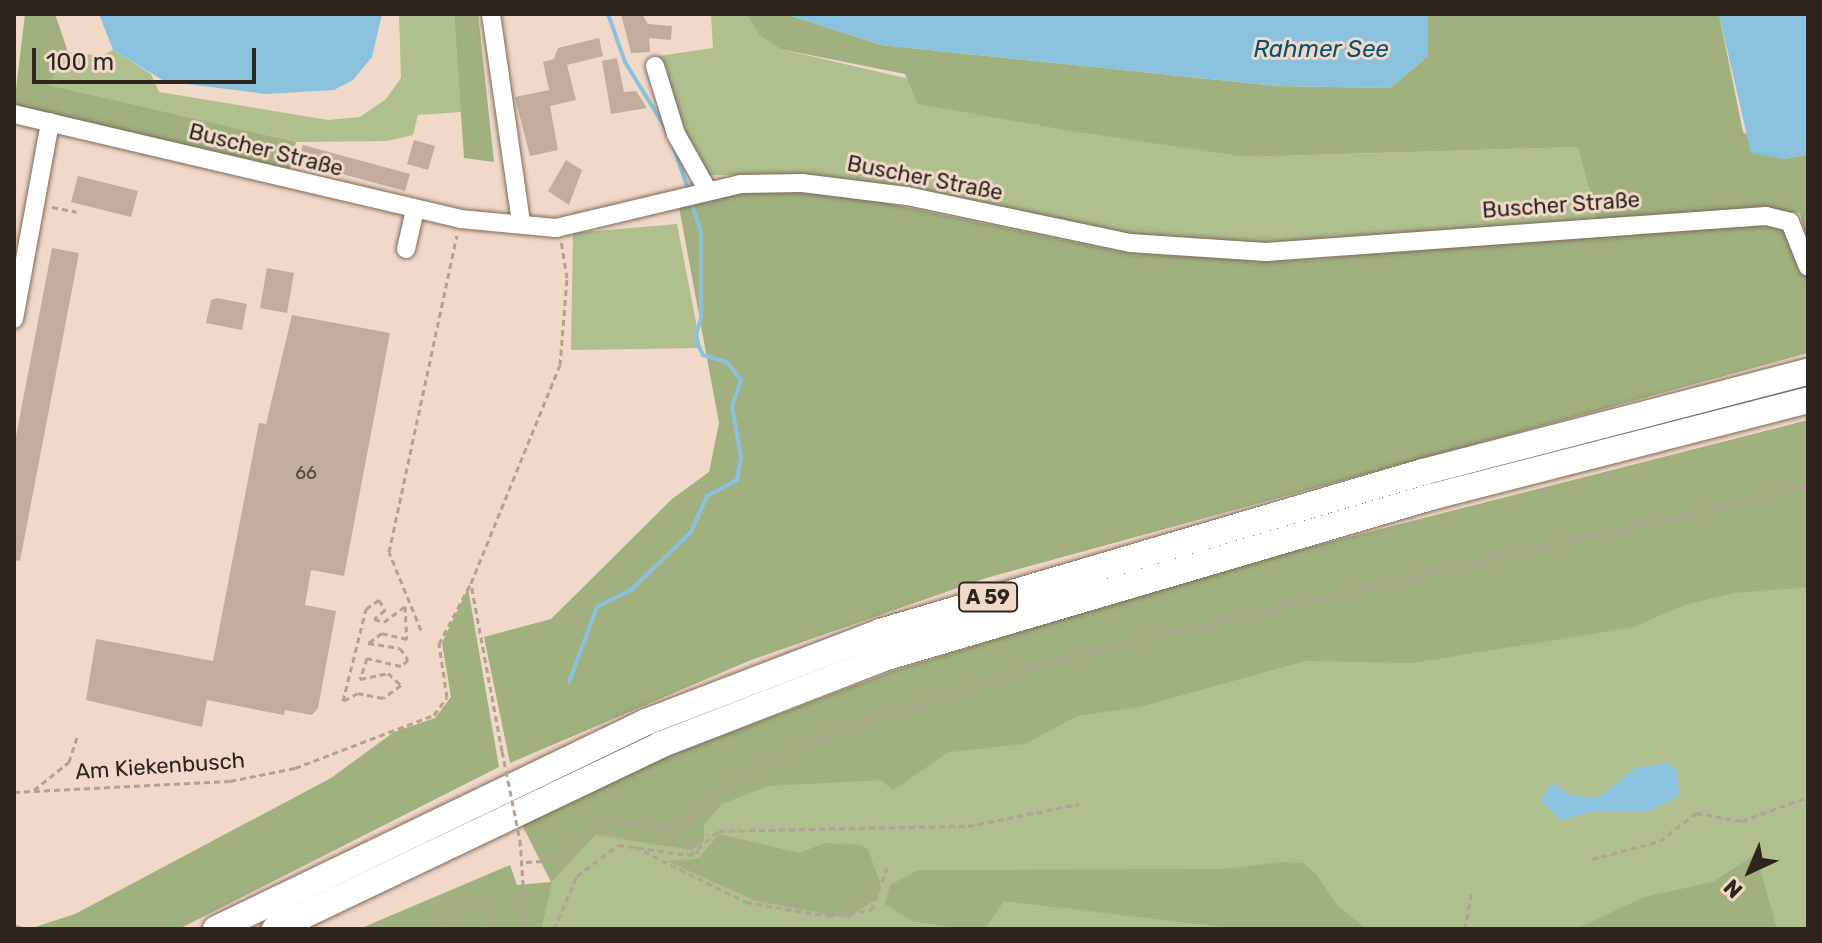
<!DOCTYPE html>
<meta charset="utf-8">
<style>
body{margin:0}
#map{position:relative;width:1822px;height:943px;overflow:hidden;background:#f0d9c8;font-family:Rubik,sans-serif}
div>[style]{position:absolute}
.green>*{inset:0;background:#afbf8e}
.forest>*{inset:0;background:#a0b07f}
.water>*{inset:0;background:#8ac2dd}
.stream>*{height:4px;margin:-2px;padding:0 2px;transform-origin:2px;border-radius:2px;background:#8ac2dd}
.building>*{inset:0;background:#c2ac9c}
.path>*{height:3px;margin-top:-1.5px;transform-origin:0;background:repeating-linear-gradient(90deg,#b3a193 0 6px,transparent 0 10px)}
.roads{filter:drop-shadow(0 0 2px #7d695a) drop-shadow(0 0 2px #7d695a)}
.minor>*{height:18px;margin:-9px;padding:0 9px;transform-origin:9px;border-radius:9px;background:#fff}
.highway>*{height:26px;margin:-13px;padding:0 13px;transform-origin:13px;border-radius:13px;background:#fff}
.path-bridge>*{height:3px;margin-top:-1.5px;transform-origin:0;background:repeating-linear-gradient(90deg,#b3a193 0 6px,transparent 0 10px)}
span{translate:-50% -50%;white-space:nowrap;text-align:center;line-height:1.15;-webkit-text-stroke:6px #f0d9c8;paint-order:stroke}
.number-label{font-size:18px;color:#53473e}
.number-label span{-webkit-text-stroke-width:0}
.shield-label span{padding:2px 6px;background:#f0d9c8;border:2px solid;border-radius:6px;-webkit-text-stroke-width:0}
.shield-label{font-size:20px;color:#2e251f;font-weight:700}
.street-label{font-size:22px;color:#2e251f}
.water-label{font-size:24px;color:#07536e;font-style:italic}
.frame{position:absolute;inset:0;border:16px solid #2e251f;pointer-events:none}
.north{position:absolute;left:1710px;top:831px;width:80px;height:80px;-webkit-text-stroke:6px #f0d9c8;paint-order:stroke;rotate:224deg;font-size:22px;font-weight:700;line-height:32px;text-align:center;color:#2e251f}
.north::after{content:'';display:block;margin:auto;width:28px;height:36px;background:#2e251f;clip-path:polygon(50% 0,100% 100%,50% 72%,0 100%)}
.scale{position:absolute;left:32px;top:48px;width:224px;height:36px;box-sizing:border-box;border:4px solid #2e251f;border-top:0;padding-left:10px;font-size:24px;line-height:28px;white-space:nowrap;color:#2e251f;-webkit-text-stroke:6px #f0d9c8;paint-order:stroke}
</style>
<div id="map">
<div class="green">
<i style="clip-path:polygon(399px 14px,454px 14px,461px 112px,418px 115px,413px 135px,387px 141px,296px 142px,49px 85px,68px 52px,102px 56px,113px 50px,151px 74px,159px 92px,328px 120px,360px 117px,386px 99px,401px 78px)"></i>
<i style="clip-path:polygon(711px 14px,746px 14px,760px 36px,780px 49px,1247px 157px,1578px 147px,1599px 232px,1306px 261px,1130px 254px,889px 202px,807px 176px,709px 175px,693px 162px,659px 56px,713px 48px)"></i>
<i style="clip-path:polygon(677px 224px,701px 348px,571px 350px,573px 233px)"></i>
<i style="clip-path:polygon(1808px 493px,1808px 929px,542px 929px,552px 882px,596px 835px,743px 785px)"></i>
</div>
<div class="forest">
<i style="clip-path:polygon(25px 14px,55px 14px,68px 52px,49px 85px,296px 142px,290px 169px,14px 106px)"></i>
<i style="clip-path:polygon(454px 14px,478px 14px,494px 162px,464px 158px)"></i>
<i style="clip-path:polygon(746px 14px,785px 14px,881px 45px,1276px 86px,1390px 88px,1428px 56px,1428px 14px,1719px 14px,1743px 132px,1785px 159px,1808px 154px,1808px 245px,1800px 213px,1783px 211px,1808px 275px,1808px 353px,986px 578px,751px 660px,510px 763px,484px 637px,551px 619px,672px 499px,709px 472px,719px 423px,679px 207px,746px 191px,814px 188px,1130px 254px,1306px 261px,1599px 231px,1578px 147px,1247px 157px,1071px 131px,918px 104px,905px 74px,780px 49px,760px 36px)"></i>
<i style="clip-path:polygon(1808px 420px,1808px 587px,1734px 593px,1684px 605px,1634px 627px,1413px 663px,1305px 661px,1139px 707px,1077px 716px,1025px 744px,949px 752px,893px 790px,881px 780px,768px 786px,722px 804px,704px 824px,704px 841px,692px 850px,596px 835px,552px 882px,542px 929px,359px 929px,510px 865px,517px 885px,551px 882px,521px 823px,663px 758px,893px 671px,1224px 569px)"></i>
<i style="clip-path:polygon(468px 588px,499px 767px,179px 929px,14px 929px,14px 924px,29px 929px,75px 914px,331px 778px,394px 732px,435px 718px,451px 697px,442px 643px)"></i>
<i style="clip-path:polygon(719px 834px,799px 853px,825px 843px,861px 845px,868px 849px,880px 883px,878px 898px,848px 918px,756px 901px,667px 861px,698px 859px)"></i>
<i style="clip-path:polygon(1756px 854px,1777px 929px,1576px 929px,1644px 897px,1713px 882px)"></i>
<i style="clip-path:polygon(1280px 862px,1303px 863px,1315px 873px,1337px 905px,1366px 929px,1240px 929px,1004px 901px,985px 929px,963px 929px,912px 921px,885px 904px,890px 885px,918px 870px,1226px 869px)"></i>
</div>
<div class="water">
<i style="clip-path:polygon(99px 14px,382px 14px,372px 57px,353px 80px,334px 90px,265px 94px,164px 81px,113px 50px)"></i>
<i style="clip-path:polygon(785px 14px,1428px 14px,1428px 56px,1390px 88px,1276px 86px,881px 45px)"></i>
<i style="clip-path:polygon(1719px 14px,1808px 14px,1808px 154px,1785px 159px,1751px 153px)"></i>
<i style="clip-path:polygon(1667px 763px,1678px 770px,1679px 796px,1648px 812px,1591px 812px,1561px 821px,1540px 800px,1552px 783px,1573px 796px,1599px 797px,1635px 768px)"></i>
</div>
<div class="stream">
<i style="left:608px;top:14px;width:51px;rotate:70.5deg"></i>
<i style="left:625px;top:62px;width:79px;rotate:58.5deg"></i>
<i style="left:674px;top:148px;width:43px;rotate:71.1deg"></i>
<i style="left:569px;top:682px;width:80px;rotate:-69.5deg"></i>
<i style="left:597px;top:607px;width:38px;rotate:-27deg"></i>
<i style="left:631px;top:590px;width:83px;rotate:-44deg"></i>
<i style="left:691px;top:532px;width:39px;rotate:-66deg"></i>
<i style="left:707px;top:496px;width:34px;rotate:-28deg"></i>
<i style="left:737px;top:480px;width:23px;rotate:-80deg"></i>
<i style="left:741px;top:457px;width:52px;rotate:-100deg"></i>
<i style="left:732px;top:406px;width:28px;rotate:-71deg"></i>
<i style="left:741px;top:380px;width:23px;rotate:-128deg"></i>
<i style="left:727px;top:362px;width:25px;rotate:-164deg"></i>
<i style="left:703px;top:355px;width:19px;rotate:-115deg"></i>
<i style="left:695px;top:338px;width:21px;rotate:-73deg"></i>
<i style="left:701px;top:318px;width:86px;rotate:-90deg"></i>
<i style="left:701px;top:232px;width:33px;rotate:-108deg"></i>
<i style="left:481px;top:929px;width:1px;rotate:-90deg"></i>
</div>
<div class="building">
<i style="clip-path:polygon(621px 14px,642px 14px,648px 24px,672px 26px,671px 40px,649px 38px,650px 52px,631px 53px)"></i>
<i style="clip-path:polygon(599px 38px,603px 56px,567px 65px,576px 100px,550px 106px,558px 150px,530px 156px,515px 97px,549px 90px,543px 62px,554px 59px,558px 48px)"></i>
<i style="clip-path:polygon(617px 58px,624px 92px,636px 91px,647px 108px,611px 114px,602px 61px)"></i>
<i style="clip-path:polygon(414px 140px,435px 146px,428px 170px,407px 164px)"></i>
<i style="clip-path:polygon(303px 145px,410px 174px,405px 191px,298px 162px)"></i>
<i style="clip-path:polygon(566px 160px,582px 170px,569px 205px,548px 191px)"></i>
<i style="clip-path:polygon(78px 176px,138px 191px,131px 217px,71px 202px)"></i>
<i style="clip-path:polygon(52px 248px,79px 253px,20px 561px,14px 560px,14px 447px)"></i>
<i style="clip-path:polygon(267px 268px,294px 273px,287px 313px,260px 308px)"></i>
<i style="clip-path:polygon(217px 298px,247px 304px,242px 330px,206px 323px,211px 300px)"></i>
<i style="clip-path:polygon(292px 315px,390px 333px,344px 576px,311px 570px,305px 605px,336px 611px,318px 708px,312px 715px,285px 710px,284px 715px,207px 700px,202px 727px,86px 700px,96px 639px,213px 661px,259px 423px,266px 424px)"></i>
</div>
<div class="path">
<i style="left:52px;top:207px;width:25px;rotate:11deg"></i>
<i style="left:379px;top:600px;width:12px;rotate:59deg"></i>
<i style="left:385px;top:610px;width:14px;rotate:141deg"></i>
<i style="left:374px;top:619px;width:10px;rotate:17deg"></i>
<i style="left:384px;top:622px;width:26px;rotate:-37deg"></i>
<i style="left:405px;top:606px;width:33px;rotate:87deg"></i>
<i style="left:407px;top:639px;width:26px;rotate:-167deg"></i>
<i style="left:382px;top:633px;width:17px;rotate:144deg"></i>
<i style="left:368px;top:643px;width:32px;rotate:9deg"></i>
<i style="left:400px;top:648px;width:14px;rotate:56deg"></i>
<i style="left:408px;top:660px;width:9px;rotate:139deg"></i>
<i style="left:401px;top:666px;width:35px;rotate:-167deg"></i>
<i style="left:367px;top:658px;width:22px;rotate:108deg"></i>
<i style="left:360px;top:679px;width:29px;rotate:-12deg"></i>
<i style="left:388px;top:673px;width:18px;rotate:43deg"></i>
<i style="left:401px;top:685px;width:22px;rotate:144deg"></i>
<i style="left:383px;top:698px;width:25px;rotate:-169deg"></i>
<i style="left:358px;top:693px;width:17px;rotate:152deg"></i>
<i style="left:343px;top:701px;width:95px;rotate:-76deg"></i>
<i style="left:366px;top:609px;width:16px;rotate:-35deg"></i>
<i style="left:421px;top:630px;width:84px;rotate:-112.3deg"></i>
<i style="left:389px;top:552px;width:324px;rotate:-77.9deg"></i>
<i style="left:502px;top:751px;width:171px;rotate:-100.5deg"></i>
<i style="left:471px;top:583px;width:235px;rotate:-67.8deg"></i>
<i style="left:560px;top:365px;width:87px;rotate:-85.4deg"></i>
<i style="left:567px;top:278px;width:36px;rotate:-99deg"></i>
<i style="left:34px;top:790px;width:45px;rotate:-38.7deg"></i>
<i style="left:69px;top:762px;width:26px;rotate:-72deg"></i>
<i style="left:14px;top:792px;width:216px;rotate:-2.9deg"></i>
<i style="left:230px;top:781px;width:66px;rotate:-11.3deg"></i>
<i style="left:295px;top:768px;width:149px;rotate:-20.9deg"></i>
<i style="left:434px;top:715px;width:22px;rotate:-54deg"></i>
<i style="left:447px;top:697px;width:54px;rotate:-98.6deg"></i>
<i style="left:439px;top:644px;width:69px;rotate:-62.3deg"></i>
<i style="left:672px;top:832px;width:92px;rotate:-40.1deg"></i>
<i style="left:742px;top:773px;width:111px;rotate:-23.8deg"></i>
<i style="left:844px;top:728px;width:216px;rotate:-18.1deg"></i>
<i style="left:1049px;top:661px;width:779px;rotate:-12.98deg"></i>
<i style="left:520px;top:840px;width:89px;rotate:86.1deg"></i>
<i style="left:635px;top:847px;width:124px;rotate:26.4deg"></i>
<i style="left:746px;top:902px;width:84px;rotate:9.6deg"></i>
<i style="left:829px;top:916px;width:42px;rotate:-8.1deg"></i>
<i style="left:871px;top:910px;width:48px;rotate:-69.3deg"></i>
<i style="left:1592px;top:859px;width:70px;rotate:-14.8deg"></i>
<i style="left:1660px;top:841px;width:46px;rotate:-37.9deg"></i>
<i style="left:1696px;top:813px;width:47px;rotate:9.9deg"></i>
<i style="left:1742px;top:821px;width:70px;rotate:-20deg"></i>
<i style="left:526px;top:862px;width:22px;rotate:-3deg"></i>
<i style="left:548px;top:861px;width:80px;rotate:-32.7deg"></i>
<i style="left:615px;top:818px;width:59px;rotate:13.8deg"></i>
<i style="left:672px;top:832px;width:34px;rotate:38deg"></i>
<i style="left:435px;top:929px;width:40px;rotate:-37deg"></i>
<i style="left:467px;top:905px;width:21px;rotate:-11deg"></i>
<i style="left:488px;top:901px;width:28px;rotate:80deg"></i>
<i style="left:554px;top:929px;width:58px;rotate:-66.5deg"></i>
<i style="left:577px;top:876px;width:51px;rotate:-37.1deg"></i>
<i style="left:618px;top:845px;width:73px;rotate:7.9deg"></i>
<i style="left:690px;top:855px;width:38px;rotate:-40deg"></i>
<i style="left:719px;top:831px;width:249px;rotate:-1.2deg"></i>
<i style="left:968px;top:826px;width:113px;rotate:-11.2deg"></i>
<i style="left:1465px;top:929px;width:40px;rotate:-80deg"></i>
</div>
<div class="roads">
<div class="minor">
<i style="left:491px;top:14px;width:211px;rotate:81.8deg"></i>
<i style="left:655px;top:66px;width:71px;rotate:72.8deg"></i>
<i style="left:676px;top:134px;width:65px;rotate:60.7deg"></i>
<i style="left:14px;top:114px;width:458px;rotate:13.2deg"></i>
<i style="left:460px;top:219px;width:96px;rotate:5.4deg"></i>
<i style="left:556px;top:228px;width:189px;rotate:-13.4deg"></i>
<i style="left:740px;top:184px;width:62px;rotate:-0.9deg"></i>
<i style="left:802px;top:183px;width:106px;rotate:7.1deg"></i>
<i style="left:907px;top:196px;width:228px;rotate:11.9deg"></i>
<i style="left:1130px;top:243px;width:136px;rotate:3.8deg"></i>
<i style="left:1266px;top:252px;width:501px;rotate:-4.12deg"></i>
<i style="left:1766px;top:216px;width:25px;rotate:14deg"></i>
<i style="left:1790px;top:222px;width:48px;rotate:68.2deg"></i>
<i style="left:406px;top:249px;width:39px;rotate:-77deg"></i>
<i style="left:14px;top:319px;width:200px;rotate:-79.6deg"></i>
</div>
<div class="highway">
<i style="left:216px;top:929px;width:477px;rotate:-25.7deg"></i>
<i style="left:646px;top:722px;width:251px;rotate:-21deg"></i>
<i style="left:880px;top:632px;width:566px;rotate:-16.42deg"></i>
<i style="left:1423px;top:472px;width:398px;rotate:-14.6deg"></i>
<i style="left:275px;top:929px;width:427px;rotate:-25.5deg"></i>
<i style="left:660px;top:745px;width:247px;rotate:-21.2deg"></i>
<i style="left:890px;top:656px;width:564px;rotate:-16.38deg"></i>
<i style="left:1431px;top:497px;width:389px;rotate:-14.4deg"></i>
</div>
</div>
<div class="path-bridge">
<i style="left:502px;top:751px;width:91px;rotate:78.6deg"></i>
</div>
<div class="number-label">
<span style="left:306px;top:473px">66</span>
</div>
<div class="shield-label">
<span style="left:988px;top:597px">A 59</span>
</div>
<div class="street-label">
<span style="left:266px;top:150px;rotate:14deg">Buscher Straße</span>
<span style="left:925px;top:178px;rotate:11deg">Buscher Straße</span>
<span style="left:1561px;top:205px;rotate:-4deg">Buscher Straße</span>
<span style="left:160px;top:766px;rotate:-4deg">Am Kiekenbusch</span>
</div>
<div class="water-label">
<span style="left:1321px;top:50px">Rahmer See</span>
</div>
<div class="frame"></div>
<div class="north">N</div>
<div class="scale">100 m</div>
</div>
